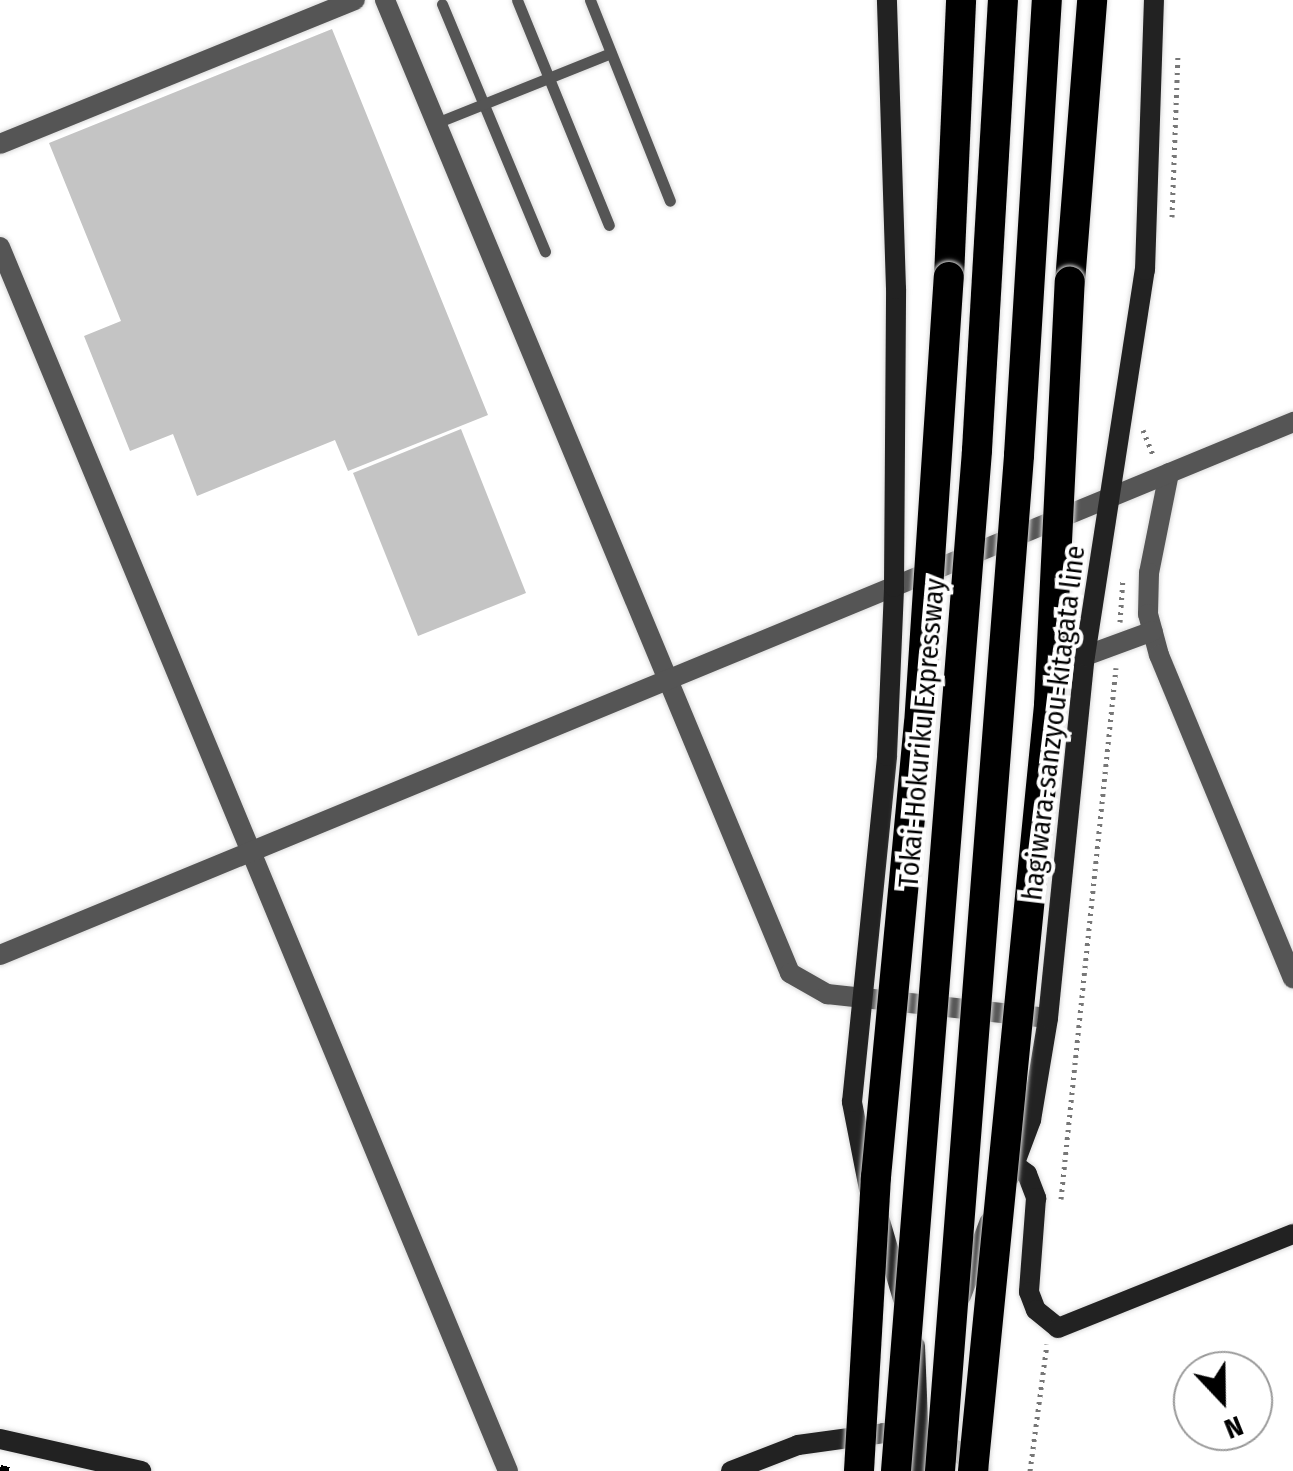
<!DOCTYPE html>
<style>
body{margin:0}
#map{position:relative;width:1293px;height:1471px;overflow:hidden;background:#fff;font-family:"Fira Sans Condensed",sans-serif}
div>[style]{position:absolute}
.building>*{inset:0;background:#c4c4c4}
.path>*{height:5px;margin-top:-2.5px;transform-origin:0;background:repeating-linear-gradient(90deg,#777 0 2.5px,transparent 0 7.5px)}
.roads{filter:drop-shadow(0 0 2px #dbdbdb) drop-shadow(0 0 2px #dbdbdb)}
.lane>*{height:11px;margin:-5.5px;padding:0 5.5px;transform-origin:5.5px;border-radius:5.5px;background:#555}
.street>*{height:20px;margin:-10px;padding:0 10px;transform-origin:10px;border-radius:10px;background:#555}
.secondary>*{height:20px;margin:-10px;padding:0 10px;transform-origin:10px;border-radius:10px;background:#222}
.highway>*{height:30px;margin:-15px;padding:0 15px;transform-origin:15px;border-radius:15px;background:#000}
.rail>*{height:8px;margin-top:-4px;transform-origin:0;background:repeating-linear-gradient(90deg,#000 0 15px,transparent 0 20px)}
.bridges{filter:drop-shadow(0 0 2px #dbdbdb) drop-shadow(0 0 2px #dbdbdb)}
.highway-bridge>*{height:30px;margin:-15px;padding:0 15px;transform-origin:15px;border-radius:15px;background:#000}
span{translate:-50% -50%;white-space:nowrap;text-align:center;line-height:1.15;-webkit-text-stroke:8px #fff;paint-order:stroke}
.street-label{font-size:28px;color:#000}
.north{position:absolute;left:1173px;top:1351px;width:100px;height:100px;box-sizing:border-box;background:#fff;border:2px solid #999;border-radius:50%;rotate:158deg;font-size:28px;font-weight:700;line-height:40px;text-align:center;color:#000}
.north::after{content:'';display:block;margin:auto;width:35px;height:45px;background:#000;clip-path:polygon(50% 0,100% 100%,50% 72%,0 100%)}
</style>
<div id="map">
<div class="building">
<i style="clip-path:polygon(332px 29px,488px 415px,348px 471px,335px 440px,197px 496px,173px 434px,130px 451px,84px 336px,121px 321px,49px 143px)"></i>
<i style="clip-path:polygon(461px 429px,526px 593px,418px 636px,353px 473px)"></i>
</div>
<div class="path">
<i style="left:1172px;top:217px;width:164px;rotate:-87.9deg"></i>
<i style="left:1143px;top:430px;width:29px;rotate:68deg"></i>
<i style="left:1120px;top:622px;width:44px;rotate:-86.1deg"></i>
<i style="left:1061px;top:1199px;width:534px;rotate:-84.09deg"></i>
<i style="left:1030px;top:1471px;width:128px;rotate:-82.4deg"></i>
</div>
<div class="roads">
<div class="lane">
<i style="left:517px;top:0;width:243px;rotate:67.8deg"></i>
<i style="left:590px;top:0;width:216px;rotate:68.3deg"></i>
<i style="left:442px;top:4px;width:268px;rotate:67.4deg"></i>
<i style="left:436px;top:123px;width:188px;rotate:-21.8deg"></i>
</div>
<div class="street">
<i style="left:385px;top:0;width:1054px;rotate:67.4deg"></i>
<i style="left:790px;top:973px;width:43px;rotate:29.6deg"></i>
<i style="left:827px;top:994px;width:222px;rotate:6.2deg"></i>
<i style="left:0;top:144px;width:383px;rotate:-22.1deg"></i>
<i style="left:0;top:247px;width:1325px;rotate:67.46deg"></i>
<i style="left:1169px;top:473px;width:102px;rotate:101.3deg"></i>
<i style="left:1149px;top:573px;width:41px;rotate:91.4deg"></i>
<i style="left:1148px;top:614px;width:42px;rotate:75deg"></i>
<i style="left:1159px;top:655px;width:350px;rotate:67.5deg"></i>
<i style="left:1085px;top:656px;width:72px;rotate:-20.2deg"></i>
<i style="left:0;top:955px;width:1399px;rotate:-22.4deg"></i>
</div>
<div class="secondary">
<i style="left:1015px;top:1165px;width:15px;rotate:37deg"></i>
<i style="left:1027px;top:1174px;width:26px;rotate:69deg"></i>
<i style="left:1036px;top:1198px;width:94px;rotate:94.3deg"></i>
<i style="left:1029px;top:1292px;width:19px;rotate:69deg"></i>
<i style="left:1036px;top:1310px;width:28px;rotate:39deg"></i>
<i style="left:1058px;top:1328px;width:253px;rotate:-21.8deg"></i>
<i style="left:1010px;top:1176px;width:60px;rotate:-69.4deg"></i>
<i style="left:1031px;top:1120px;width:103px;rotate:-80.5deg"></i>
<i style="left:1048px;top:1018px;width:364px;rotate:-84.2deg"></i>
<i style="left:1085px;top:656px;width:391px;rotate:-81.2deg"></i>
<i style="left:1145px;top:270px;width:270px;rotate:-88.1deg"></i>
<i style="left:869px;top:1189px;width:89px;rotate:-101.1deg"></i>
<i style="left:852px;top:1102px;width:348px;rotate:-84.2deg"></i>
<i style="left:887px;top:756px;width:169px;rotate:-87.6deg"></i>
<i style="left:894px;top:587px;width:298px;rotate:-89.6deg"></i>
<i style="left:896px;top:289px;width:289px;rotate:-91.8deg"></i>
<i style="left:880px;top:1221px;width:81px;rotate:73.6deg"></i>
<i style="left:961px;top:1296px;width:80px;rotate:-68.9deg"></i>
<i style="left:915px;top:1346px;width:125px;rotate:87.7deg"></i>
<i style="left:0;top:1439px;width:145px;rotate:12.8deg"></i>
<i style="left:731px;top:1471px;width:72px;rotate:-21.2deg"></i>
<i style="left:798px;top:1445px;width:87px;rotate:-7.9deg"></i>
<i style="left:884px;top:1433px;width:37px;rotate:5deg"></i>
<i style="left:921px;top:1436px;width:40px;rotate:22deg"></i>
<i style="left:958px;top:1451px;width:28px;rotate:41deg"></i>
</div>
<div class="highway">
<i style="left:949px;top:277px;width:277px;rotate:-87.5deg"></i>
<i style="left:1070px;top:282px;width:283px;rotate:-85.5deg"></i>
</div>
</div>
<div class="rail">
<i style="left:0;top:1469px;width:9px;rotate:13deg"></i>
</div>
<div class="bridges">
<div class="highway-bridge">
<i style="left:859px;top:1471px;width:294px;rotate:-86.7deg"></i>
<i style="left:876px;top:1177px;width:454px;rotate:-84.6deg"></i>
<i style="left:919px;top:725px;width:449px;rotate:-86.2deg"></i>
<i style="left:896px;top:1471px;width:1024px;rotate:-85.46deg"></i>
<i style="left:977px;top:450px;width:451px;rotate:-86.7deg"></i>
<i style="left:940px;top:1471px;width:1019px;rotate:-85.55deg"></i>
<i style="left:1019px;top:455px;width:456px;rotate:-86.5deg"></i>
<i style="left:973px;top:1471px;width:770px;rotate:-84.33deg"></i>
<i style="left:1049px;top:705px;width:424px;rotate:-87.2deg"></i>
</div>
</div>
<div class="street-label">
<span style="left:1054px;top:723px;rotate:-83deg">hagiwara-sanzyou-kitagata line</span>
<span style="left:922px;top:733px;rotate:-85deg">Tokai-Hokuriku Expressway</span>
</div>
<div class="north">N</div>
</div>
